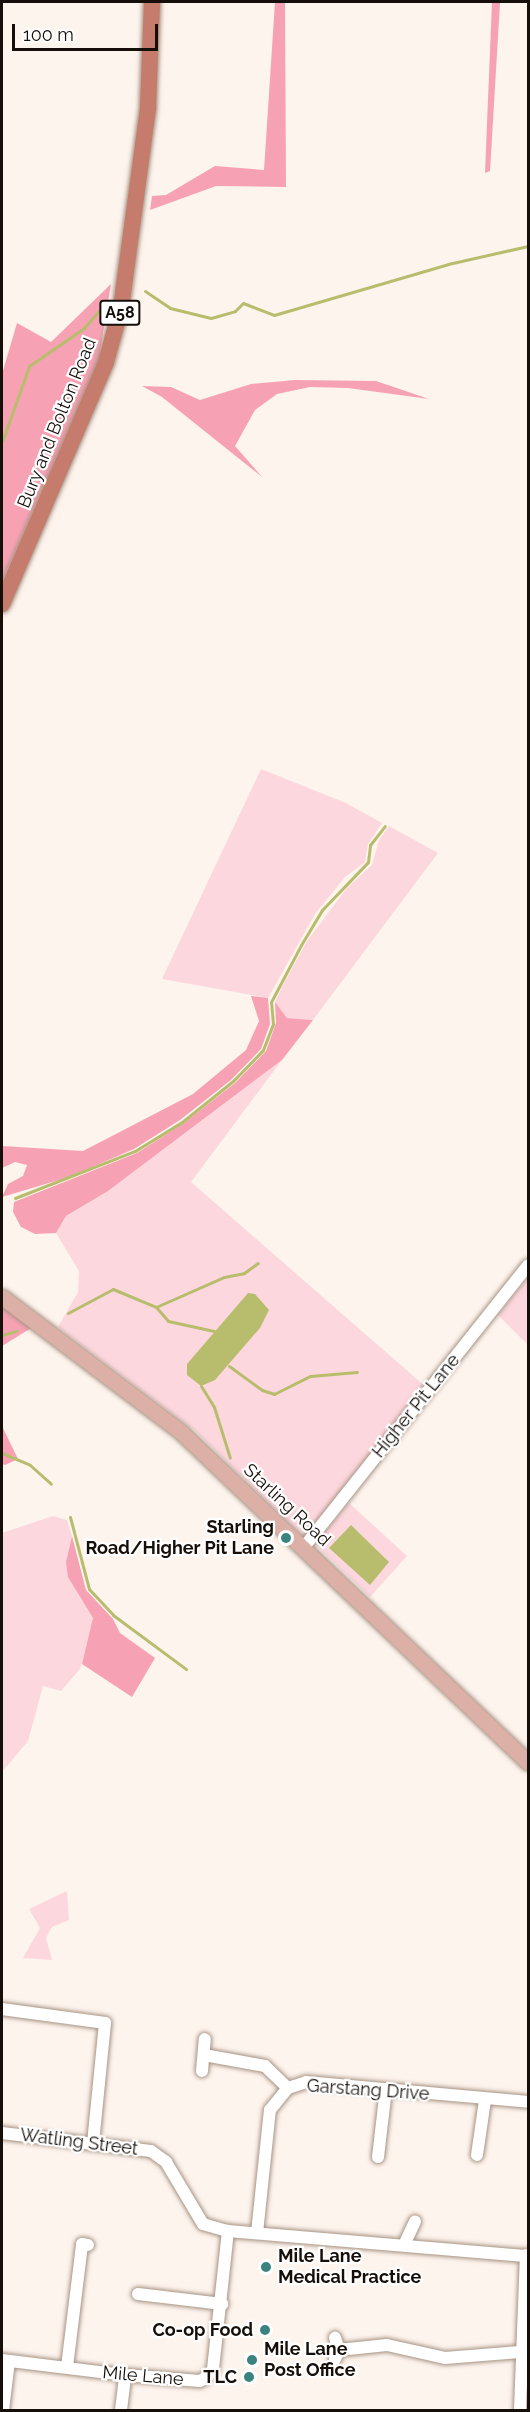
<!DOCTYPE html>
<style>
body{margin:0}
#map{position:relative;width:530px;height:2412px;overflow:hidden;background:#fdf4ed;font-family:Raleway,sans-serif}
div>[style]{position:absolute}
.green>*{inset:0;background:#fdd7de}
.forest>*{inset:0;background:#f7a2b4}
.water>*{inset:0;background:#b8bd6d}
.stream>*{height:3px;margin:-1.5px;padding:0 1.5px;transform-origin:1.5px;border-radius:1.5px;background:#b8bd6d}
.roads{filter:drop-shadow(0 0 2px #a79384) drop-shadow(0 0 2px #a79384)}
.minor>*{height:12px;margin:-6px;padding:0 6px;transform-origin:6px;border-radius:6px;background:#fff}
.major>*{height:15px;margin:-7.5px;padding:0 7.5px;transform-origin:7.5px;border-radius:7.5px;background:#ddb0a7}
.highway>*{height:16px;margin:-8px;padding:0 8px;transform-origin:8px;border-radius:8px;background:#c67c6d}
.dots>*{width:16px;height:16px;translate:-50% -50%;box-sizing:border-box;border:3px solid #fff;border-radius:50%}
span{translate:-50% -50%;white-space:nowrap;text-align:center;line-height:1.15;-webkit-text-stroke:4.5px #fff;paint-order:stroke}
.shield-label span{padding:2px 4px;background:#fff;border:2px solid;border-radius:4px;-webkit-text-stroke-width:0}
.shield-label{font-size:16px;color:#150e09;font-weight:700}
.street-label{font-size:18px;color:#150e09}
.poi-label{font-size:18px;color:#150e09;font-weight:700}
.right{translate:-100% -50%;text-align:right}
.left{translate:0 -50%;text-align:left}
.frame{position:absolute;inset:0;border:3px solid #150e09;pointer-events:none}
.scale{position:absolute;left:12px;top:24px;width:146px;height:27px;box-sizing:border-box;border:3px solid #150e09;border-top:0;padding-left:8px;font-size:18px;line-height:21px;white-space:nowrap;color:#150e09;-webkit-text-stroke:4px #fff;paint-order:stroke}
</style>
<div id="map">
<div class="green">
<i style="clip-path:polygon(261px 769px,346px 803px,382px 823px,368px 844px,365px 862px,345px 877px,315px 914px,268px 998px,162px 979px)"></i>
<i style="clip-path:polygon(389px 826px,438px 853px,313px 1020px,287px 1018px,275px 1002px,283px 985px,307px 941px,347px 888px,372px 865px,379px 840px)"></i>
<i style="clip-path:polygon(282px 1060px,191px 1182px,427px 1388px,306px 1539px,193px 1429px,58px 1327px,78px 1292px,79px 1271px,56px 1233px,66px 1216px,108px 1191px)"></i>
<i style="clip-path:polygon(528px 1278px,528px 1345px,498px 1315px)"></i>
<i style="clip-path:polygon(349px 1503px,407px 1556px,370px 1597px,315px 1544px)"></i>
<i style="clip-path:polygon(53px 1516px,67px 1520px,72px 1536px,66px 1562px,93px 1618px,90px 1640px,80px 1669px,61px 1691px,43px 1686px,28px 1741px,2px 1772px,2px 1533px)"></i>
<i style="clip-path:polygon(67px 1891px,69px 1920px,52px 1927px,46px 1938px,52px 1960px,23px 1958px,40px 1928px,29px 1909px)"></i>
</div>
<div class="forest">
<i style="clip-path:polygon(275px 2px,285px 2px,286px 187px,216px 186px,150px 210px,152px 196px,166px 195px,215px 166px,264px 170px)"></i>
<i style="clip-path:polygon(492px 2px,500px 3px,490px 171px,485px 173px)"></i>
<i style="clip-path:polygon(111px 284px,99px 358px,2px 582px,2px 374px,17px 323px,51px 342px)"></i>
<i style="clip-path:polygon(295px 380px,376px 381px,429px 399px,348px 388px,310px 387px,277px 394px,255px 410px,235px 446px,262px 477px,162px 397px,142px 386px,171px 387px,200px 400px,251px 384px)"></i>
<i style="clip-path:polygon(251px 996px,268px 998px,270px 1024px,261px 1049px,231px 1080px,180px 1120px,134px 1149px,69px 1177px,2px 1197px,8px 1184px,23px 1176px,27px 1165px,15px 1162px,2px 1168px,2px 1146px,83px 1151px,193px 1094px,246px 1050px,259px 1021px)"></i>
<i style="clip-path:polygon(275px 1002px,287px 1018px,313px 1020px,282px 1060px,108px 1191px,66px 1216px,56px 1233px,35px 1234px,21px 1227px,13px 1212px,14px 1202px,137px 1153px,184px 1123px,235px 1083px,266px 1051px,276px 1023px)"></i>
<i style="clip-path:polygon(2px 1304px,33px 1327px,2px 1346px)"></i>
<i style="clip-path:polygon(2px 1426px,18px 1459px,5px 1465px,2px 1464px)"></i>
<i style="clip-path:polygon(72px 1536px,86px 1590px,113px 1619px,120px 1633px,155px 1658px,132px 1697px,82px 1664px,93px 1618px,68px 1577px,66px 1562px)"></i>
</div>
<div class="water">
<i style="clip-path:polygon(248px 1293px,255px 1294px,269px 1310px,260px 1328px,215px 1380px,201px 1386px,187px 1375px,187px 1364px)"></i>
<i style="clip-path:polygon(351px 1525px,389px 1562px,370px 1585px,329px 1548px)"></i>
</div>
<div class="stream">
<i style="left:145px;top:291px;width:30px;rotate:34deg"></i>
<i style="left:170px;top:308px;width:42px;rotate:13.7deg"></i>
<i style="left:211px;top:318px;width:25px;rotate:-16deg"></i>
<i style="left:235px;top:311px;width:11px;rotate:-45deg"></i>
<i style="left:243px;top:303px;width:33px;rotate:21deg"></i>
<i style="left:274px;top:315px;width:181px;rotate:-16.3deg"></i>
<i style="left:448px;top:264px;width:82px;rotate:-12.7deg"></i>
<i style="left:2px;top:442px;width:81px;rotate:-70.4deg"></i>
<i style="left:29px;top:366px;width:67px;rotate:-34.6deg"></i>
<i style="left:84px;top:328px;width:28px;rotate:-49deg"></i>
<i style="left:15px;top:1198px;width:129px;rotate:-21.4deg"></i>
<i style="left:135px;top:1151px;width:55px;rotate:-31.7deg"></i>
<i style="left:182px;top:1122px;width:65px;rotate:-38.8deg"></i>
<i style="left:233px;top:1081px;width:43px;rotate:-45.9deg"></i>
<i style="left:263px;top:1050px;width:28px;rotate:-69deg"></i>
<i style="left:273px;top:1024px;width:22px;rotate:-95deg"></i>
<i style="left:271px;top:1002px;width:64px;rotate:-62.2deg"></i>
<i style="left:301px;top:945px;width:41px;rotate:-59deg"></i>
<i style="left:322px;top:910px;width:66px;rotate:-46.2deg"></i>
<i style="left:368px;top:862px;width:17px;rotate:-83deg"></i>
<i style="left:370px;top:845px;width:24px;rotate:-52deg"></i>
<i style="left:156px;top:1307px;width:18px;rotate:49deg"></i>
<i style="left:168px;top:1321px;width:47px;rotate:12.3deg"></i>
<i style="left:68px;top:1313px;width:51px;rotate:-28.1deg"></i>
<i style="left:113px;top:1289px;width:47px;rotate:22.7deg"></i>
<i style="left:156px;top:1307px;width:74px;rotate:-23.8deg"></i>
<i style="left:224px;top:1277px;width:20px;rotate:-11deg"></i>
<i style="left:244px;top:1273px;width:17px;rotate:-36deg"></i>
<i style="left:2px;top:1335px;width:15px;rotate:-16deg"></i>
<i style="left:229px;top:1366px;width:41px;rotate:36deg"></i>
<i style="left:262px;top:1390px;width:13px;rotate:18deg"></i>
<i style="left:274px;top:1394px;width:40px;rotate:-26.6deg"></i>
<i style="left:310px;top:1376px;width:47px;rotate:-4.9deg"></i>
<i style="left:201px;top:1386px;width:25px;rotate:58deg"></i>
<i style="left:214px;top:1407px;width:53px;rotate:72.6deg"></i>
<i style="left:2px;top:1453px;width:30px;rotate:23deg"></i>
<i style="left:30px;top:1465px;width:28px;rotate:42deg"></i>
<i style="left:70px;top:1517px;width:74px;rotate:75.2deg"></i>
<i style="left:89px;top:1589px;width:35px;rotate:47deg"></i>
<i style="left:113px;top:1615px;width:91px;rotate:36.5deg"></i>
</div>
<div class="roads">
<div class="minor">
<i style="left:304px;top:1547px;width:360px;rotate:-51.5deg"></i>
<i style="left:2px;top:2009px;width:104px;rotate:7.7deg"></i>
<i style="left:105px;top:2023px;width:122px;rotate:95.7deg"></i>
<i style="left:204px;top:2055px;width:62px;rotate:10.2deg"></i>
<i style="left:265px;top:2066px;width:32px;rotate:44deg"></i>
<i style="left:202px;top:2071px;width:32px;rotate:-85deg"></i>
<i style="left:2px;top:2133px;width:150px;rotate:6.9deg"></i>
<i style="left:151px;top:2151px;width:19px;rotate:36deg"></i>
<i style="left:166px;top:2162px;width:72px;rotate:59.2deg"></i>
<i style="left:203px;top:2224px;width:26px;rotate:16deg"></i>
<i style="left:228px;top:2231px;width:301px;rotate:4.8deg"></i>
<i style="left:477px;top:2155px;width:56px;rotate:-81.7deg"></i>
<i style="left:378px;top:2157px;width:68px;rotate:-83.3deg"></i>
<i style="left:257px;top:2233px;width:124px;rotate:-84deg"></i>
<i style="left:270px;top:2110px;width:28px;rotate:-51deg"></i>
<i style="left:288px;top:2088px;width:19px;rotate:-18deg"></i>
<i style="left:306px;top:2082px;width:223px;rotate:5.1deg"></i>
<i style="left:404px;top:2245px;width:26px;rotate:-65deg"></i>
<i style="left:138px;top:2294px;width:85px;rotate:6.8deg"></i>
<i style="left:339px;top:2350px;width:48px;rotate:-5.9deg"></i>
<i style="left:387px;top:2345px;width:59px;rotate:12.6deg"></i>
<i style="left:445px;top:2358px;width:75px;rotate:-4.6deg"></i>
<i style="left:335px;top:2359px;width:10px;rotate:-66deg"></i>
<i style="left:339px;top:2350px;width:13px;rotate:-108deg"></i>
<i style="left:2px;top:2360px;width:124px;rotate:7deg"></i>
<i style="left:125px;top:2375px;width:75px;rotate:4.6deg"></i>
<i style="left:200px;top:2381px;width:8px;rotate:-30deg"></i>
<i style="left:207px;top:2377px;width:10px;rotate:-53deg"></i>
<i style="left:213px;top:2369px;width:139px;rotate:-83.8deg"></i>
<i style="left:67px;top:2367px;width:124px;rotate:-83deg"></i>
<i style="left:82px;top:2244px;width:6px;rotate:9deg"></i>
<i style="left:3px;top:2410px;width:49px;rotate:-83deg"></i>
<i style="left:121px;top:2410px;width:35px;rotate:-83deg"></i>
<i style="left:520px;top:2410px;width:155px;rotate:-87.8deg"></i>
</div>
<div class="major">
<i style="left:2px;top:1297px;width:224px;rotate:37deg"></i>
<i style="left:181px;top:1432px;width:479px;rotate:43.6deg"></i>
</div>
<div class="highway">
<i style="left:2px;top:604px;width:263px;rotate:-66.7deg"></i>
<i style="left:106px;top:362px;width:56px;rotate:-74.5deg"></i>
<i style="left:121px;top:308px;width:203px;rotate:-82.3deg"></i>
<i style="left:148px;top:107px;width:105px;rotate:-87.8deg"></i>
</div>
</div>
<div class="dots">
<i style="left:286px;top:1538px;background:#3b837f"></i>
<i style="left:266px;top:2267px;background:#3b837f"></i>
<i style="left:265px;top:2330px;background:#3b837f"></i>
<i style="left:252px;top:2360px;background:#3b837f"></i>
<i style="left:249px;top:2377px;background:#3b837f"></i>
</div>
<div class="shield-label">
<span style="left:120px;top:313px">A58</span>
</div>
<div class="street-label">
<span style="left:57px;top:423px;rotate:-68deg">Bury and Bolton Road</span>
<span style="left:416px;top:1406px;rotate:-51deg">Higher Pit Lane</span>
<span style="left:287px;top:1505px;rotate:43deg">Starling Road</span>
<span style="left:368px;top:2090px;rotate:4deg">Garstang Drive</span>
<span style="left:79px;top:2142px;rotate:7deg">Watling Street</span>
<span style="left:143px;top:2376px;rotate:5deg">Mile Lane</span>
</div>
<div class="poi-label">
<span class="right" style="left:274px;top:1538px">Starling<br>Road/Higher Pit Lane</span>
<span class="left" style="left:278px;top:2267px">Mile Lane<br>Medical Practice</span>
<span class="right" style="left:253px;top:2330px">Co-op Food</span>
<span class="left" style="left:264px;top:2360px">Mile Lane<br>Post Office</span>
<span class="right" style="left:237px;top:2377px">TLC</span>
</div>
<div class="frame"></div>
<div class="scale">100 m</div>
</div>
